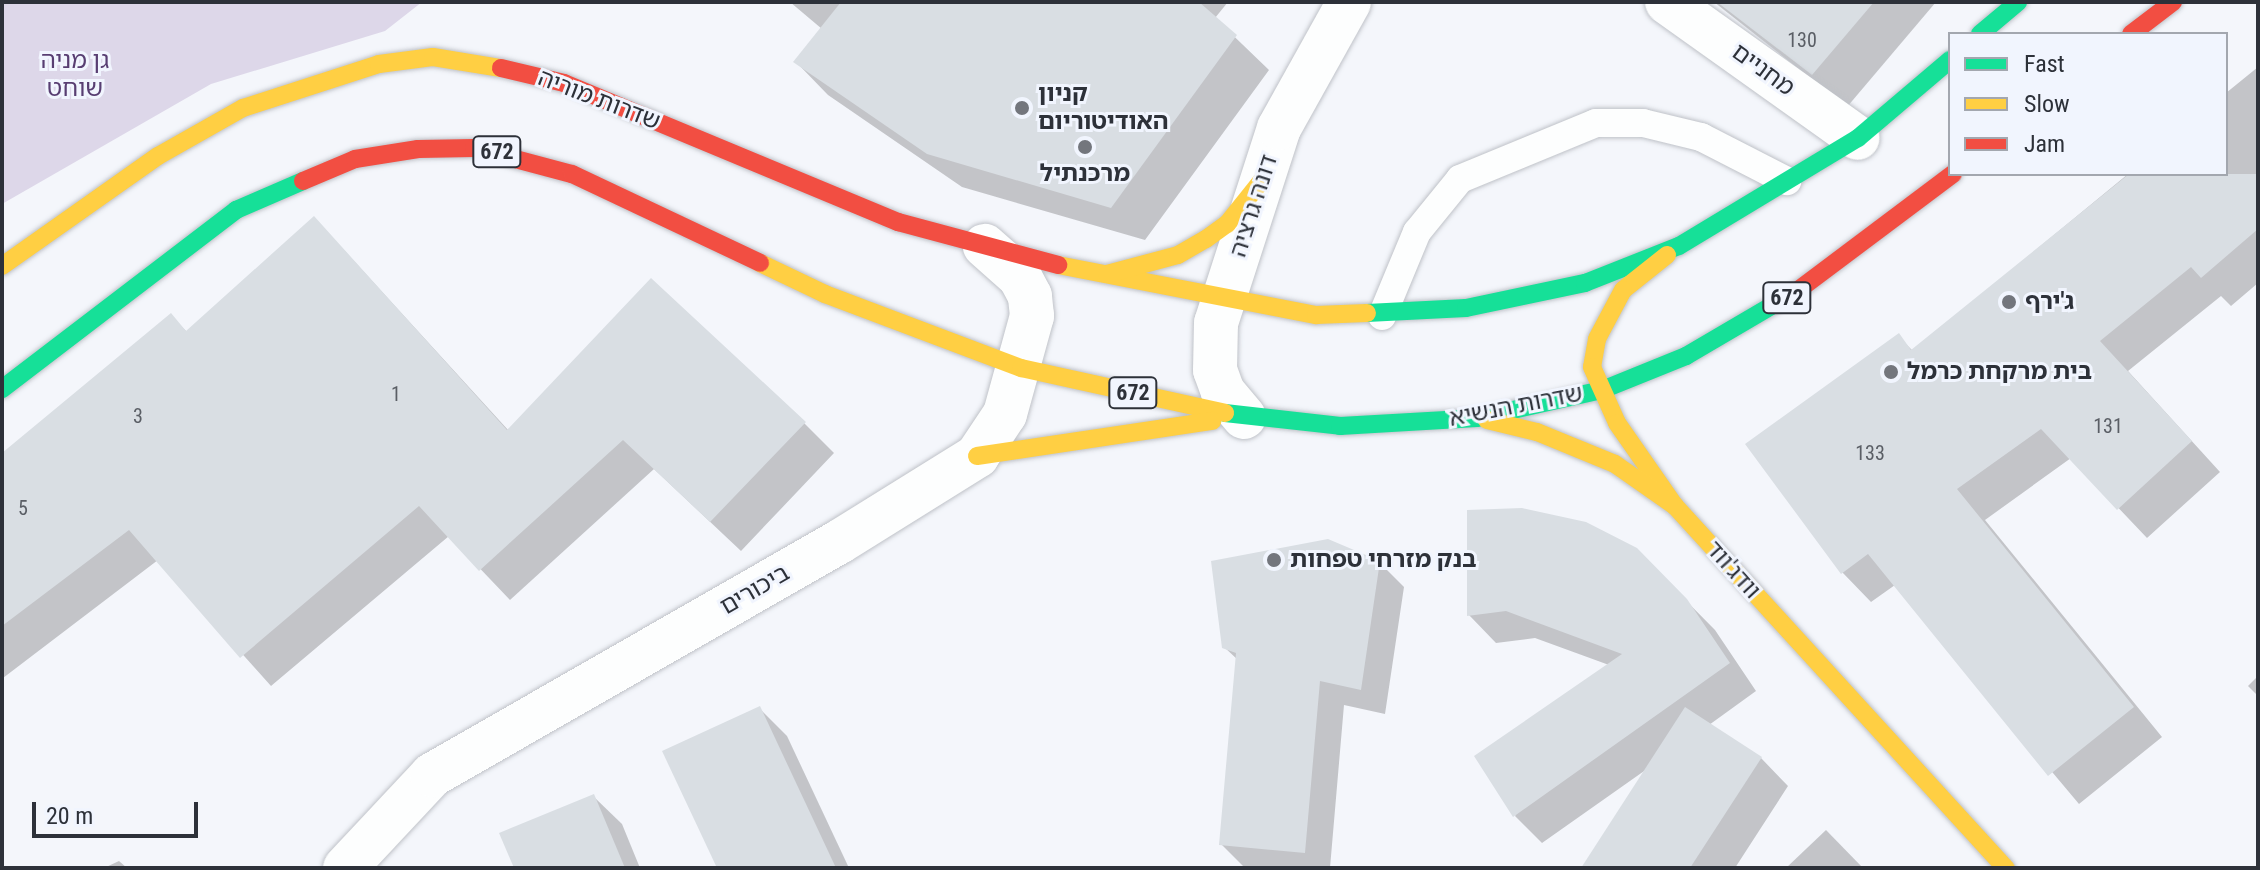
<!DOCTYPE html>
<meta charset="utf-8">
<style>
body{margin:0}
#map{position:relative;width:2260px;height:870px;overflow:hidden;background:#f4f6fb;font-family:"Roboto Condensed","Noto Sans Hebrew",sans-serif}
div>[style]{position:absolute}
.green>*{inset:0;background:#ddd7e9}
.shadow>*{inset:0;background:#0003}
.building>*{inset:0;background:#d9dee3}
.roads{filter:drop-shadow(0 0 2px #bfc2c8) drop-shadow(0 0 2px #bfc2c8)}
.lane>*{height:28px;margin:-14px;padding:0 14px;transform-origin:14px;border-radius:14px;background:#fdfefe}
.street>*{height:44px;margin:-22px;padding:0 22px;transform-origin:22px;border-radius:22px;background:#fdfefe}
.fast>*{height:18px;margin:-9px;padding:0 9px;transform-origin:9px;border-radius:9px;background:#16e098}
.slow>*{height:18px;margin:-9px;padding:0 9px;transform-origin:9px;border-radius:9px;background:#ffcf43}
.jam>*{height:18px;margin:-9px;padding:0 9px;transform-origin:9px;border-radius:9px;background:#f24e42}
.dots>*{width:22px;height:22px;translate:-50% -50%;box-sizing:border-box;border:4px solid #f1f5fe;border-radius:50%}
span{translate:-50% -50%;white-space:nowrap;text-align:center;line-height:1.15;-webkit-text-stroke:6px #f1f5fe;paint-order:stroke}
.number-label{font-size:20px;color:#5a5e65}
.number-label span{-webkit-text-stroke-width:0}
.shield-label span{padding:2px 6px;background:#f1f5fe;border:2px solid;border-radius:6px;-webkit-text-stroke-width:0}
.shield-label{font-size:22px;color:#2d3139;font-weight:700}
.park-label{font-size:24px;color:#583e72}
.street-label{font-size:24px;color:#2d3139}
.poi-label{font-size:24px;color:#2d3139;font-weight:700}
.left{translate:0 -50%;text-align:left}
.frame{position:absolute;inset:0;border:4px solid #2d3139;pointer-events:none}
.legend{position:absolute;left:1948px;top:32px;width:280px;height:144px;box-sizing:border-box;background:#f1f5fe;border:2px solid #a3a7af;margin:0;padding:10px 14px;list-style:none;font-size:24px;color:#2d3139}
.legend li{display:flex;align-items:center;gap:16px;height:40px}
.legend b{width:40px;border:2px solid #a3a7af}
.scale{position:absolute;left:32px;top:802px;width:166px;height:36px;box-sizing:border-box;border:4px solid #2d3139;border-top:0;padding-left:10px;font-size:24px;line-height:28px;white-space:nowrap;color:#2d3139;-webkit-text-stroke:6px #f1f5fe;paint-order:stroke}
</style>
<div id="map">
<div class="green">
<i style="clip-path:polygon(2px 2px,422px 2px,385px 31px,211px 84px,2px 204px)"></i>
</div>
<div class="shadow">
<i style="clip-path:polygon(790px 2px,1228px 2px,1215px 18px,1269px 70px,1145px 240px,962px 187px,828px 95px,796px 62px,822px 29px)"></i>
<i style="clip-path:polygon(1714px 2px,1936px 2px,1847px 107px)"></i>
<i style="clip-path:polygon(2258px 67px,2258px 283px,2231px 306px,2221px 296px,2128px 371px,2220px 472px,2147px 538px,2071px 458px,1985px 520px,2162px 737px,2079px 804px,1895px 585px,1871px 602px,1842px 572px,1898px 336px,1913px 351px,2128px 174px,2226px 174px,2226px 93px)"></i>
<i style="clip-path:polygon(343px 249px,509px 431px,804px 423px,834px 453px,741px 551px,654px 469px,510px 600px,449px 536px,271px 686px,158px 560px,3px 678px,2px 455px,170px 315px,187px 332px)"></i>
<i style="clip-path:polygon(1636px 550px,1715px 630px,1756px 691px,1709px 725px,1761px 758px,1788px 786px,1735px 868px,1583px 868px,1647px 769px,1542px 843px,1515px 816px,1609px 665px,1535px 638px,1496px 643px,1469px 615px)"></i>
<i style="clip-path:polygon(1379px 562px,1404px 587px,1385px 714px,1344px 705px,1330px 868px,1245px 868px,1221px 844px,1238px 660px,1224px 647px)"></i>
<i style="clip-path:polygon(2258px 676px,2258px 696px,2248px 686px)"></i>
<i style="clip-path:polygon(759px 708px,787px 736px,849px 868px,720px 868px)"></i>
<i style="clip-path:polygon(594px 797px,622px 824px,640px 868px,516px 868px)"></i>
<i style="clip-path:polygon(1826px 830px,1863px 868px,1786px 868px)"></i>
<i style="clip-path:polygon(119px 861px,127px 868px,104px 868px)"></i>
</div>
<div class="building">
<i style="clip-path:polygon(841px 2px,1199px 2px,1237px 35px,1111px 208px,927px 154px,793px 62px)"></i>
<i style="clip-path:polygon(1717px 2px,1874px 2px,1812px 75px)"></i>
<i style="clip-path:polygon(2129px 174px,2258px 174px,2258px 229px,2201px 278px,2191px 267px,2100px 341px,2192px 441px,2117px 510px,2041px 429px,1957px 489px,2134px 707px,2048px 776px,1868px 554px,1841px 574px,1745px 444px,1899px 333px,1911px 350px)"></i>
<i style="clip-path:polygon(314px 216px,507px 430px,651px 278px,806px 422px,710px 522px,623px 440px,479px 571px,419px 506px,240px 658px,129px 530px,2px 626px,2px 453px,171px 313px,186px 331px)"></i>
<i style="clip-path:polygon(1522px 508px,1586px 522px,1637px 548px,1687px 599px,1730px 663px,1513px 817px,1474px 756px,1622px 654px,1506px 611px,1467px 616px,1467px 510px)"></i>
<i style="clip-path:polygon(1328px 539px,1380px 561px,1361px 690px,1320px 681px,1305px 853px,1219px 845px,1236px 653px,1222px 648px,1211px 561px)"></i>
<i style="clip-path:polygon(760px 706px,836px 868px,717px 868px,662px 751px)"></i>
<i style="clip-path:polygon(1685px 707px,1762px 757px,1690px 868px,1581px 868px)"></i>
<i style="clip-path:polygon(594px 794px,625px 868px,514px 868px,499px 833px)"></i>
</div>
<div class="roads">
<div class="lane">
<i style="left:1382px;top:316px;width:91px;rotate:-67.4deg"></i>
<i style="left:1417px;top:232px;width:68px;rotate:-50.9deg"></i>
<i style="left:1460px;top:179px;width:147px;rotate:-22.4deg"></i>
<i style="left:1596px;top:123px;width:47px"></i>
<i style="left:1643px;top:123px;width:60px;rotate:13.6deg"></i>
<i style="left:1701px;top:137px;width:97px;rotate:27.1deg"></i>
</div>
<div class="street">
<i style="left:1667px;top:2px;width:234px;rotate:35.5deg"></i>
<i style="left:1244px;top:417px;width:33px;rotate:-130deg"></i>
<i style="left:1223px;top:392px;width:23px;rotate:-110deg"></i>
<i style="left:1215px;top:370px;width:47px;rotate:-88.8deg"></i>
<i style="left:1216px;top:323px;width:205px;rotate:-72.1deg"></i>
<i style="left:1279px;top:128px;width:144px;rotate:-60.9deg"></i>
<i style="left:345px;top:868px;width:127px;rotate:-46.9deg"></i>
<i style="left:432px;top:775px;width:469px;rotate:-29.8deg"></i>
<i style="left:839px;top:542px;width:163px;rotate:-31.9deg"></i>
<i style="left:977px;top:456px;width:50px;rotate:-56.3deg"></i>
<i style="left:1005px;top:414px;width:102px;rotate:-74.6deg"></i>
<i style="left:1032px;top:316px;width:20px;rotate:-96deg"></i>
<i style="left:1030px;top:296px;width:21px;rotate:-118deg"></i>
<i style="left:1020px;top:277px;width:47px;rotate:-138.5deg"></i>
</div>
<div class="fast">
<i style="left:1980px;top:34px;width:50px;rotate:-40.1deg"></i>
<i style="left:1367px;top:313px;width:99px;rotate:-2.9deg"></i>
<i style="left:1466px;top:308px;width:122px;rotate:-11.9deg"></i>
<i style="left:1585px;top:283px;width:101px;rotate:-21.5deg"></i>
<i style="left:1679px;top:246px;width:209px;rotate:-31.1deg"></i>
<i style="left:1858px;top:138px;width:121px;rotate:-40.3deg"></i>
<i style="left:2px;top:389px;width:295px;rotate:-37.4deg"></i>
<i style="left:236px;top:210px;width:73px;rotate:-23.4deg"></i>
<i style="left:1225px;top:413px;width:116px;rotate:6.4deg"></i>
<i style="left:1340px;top:426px;width:137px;rotate:-3.3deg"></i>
<i style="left:1477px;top:418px;width:128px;rotate:-12.6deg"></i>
<i style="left:1602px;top:390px;width:91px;rotate:-22deg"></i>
<i style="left:1686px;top:356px;width:129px;rotate:-30.4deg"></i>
</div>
<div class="slow">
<i style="left:1667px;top:255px;width:56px;rotate:141.5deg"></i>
<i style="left:1623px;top:290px;width:55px;rotate:118deg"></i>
<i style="left:1597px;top:339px;width:28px;rotate:100deg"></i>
<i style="left:1592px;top:367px;width:61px;rotate:65.9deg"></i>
<i style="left:1617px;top:423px;width:101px;rotate:55.1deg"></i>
<i style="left:1675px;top:506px;width:491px;rotate:47.6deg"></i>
<i style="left:760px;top:263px;width:72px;rotate:25.5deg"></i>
<i style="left:825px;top:294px;width:210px;rotate:20.7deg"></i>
<i style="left:1021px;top:368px;width:209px;rotate:12.4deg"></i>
<i style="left:1058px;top:265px;width:263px;rotate:11deg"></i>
<i style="left:1316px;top:315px;width:51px;rotate:-2.2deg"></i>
<i style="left:2px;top:266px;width:191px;rotate:-35.2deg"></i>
<i style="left:158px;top:156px;width:98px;rotate:-29.5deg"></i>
<i style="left:243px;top:108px;width:143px;rotate:-17.9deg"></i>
<i style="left:379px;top:64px;width:54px;rotate:-7.4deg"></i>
<i style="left:433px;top:57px;width:69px;rotate:9.2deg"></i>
<i style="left:1107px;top:274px;width:73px;rotate:-15deg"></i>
<i style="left:1178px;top:255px;width:32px;rotate:-30deg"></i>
<i style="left:1206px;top:239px;width:26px;rotate:-36deg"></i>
<i style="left:1227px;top:224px;width:58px;rotate:-51.3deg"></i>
<i style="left:1487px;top:420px;width:51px;rotate:13.5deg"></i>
<i style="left:1537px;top:432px;width:84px;rotate:22.3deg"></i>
<i style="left:1615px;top:464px;width:73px;rotate:35deg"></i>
<i style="left:977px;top:456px;width:238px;rotate:-8.5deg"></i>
</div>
<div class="jam">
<i style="left:2131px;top:34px;width:53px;rotate:-37.3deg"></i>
<i style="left:501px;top:68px;width:65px;rotate:13.4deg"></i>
<i style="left:564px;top:83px;width:362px;rotate:22.6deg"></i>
<i style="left:898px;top:222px;width:166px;rotate:15deg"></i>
<i style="left:303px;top:181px;width:56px;rotate:-22.9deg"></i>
<i style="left:355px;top:159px;width:64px;rotate:-9deg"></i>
<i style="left:418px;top:149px;width:56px;rotate:-1deg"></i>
<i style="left:474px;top:148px;width:101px;rotate:14.9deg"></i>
<i style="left:572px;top:174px;width:208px;rotate:25.3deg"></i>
<i style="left:1797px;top:291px;width:195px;rotate:-36.9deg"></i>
</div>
</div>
<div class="dots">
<i style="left:1022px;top:108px;background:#73767d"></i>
<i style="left:1085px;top:147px;background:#73767d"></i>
<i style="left:2009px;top:302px;background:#73767d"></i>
<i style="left:1891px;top:372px;background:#73767d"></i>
<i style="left:1274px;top:560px;background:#73767d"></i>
</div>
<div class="number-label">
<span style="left:1802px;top:40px">130</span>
<span style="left:396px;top:394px">1</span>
<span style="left:138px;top:416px">3</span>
<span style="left:2108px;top:426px">131</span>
<span style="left:1870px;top:453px">133</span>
<span style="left:23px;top:508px">5</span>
</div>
<div class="shield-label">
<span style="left:497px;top:152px">672</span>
<span style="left:1787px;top:298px">672</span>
<span style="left:1133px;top:393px">672</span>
</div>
<div class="park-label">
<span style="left:75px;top:75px">גן מניה<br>שוחט</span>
</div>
<div class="street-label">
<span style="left:1763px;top:70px;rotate:36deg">מחניים</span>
<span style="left:599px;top:100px;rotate:21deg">שדרות מוריה</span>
<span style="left:1254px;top:206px;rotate:-72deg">דונה גרציה</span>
<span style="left:1516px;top:406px;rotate:-11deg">שדרות הנשיא</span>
<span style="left:1733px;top:570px;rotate:48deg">וודג'ווד</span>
<span style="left:755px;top:590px;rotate:-30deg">ביכורים</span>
</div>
<div class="poi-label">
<span class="left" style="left:1038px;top:108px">קניון<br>האודיטוריום</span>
<span style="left:1085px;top:174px">מרכנתיל</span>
<span class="left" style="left:2025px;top:302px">ג'ירף</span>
<span class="left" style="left:1907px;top:372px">בית מרקחת כרמל</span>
<span class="left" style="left:1290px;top:560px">בנק מזרחי טפחות</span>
</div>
<div class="frame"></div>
<ul class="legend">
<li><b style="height:10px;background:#16e098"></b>Fast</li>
<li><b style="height:10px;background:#ffcf43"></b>Slow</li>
<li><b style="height:10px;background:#f24e42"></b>Jam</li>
</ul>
<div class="scale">20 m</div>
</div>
